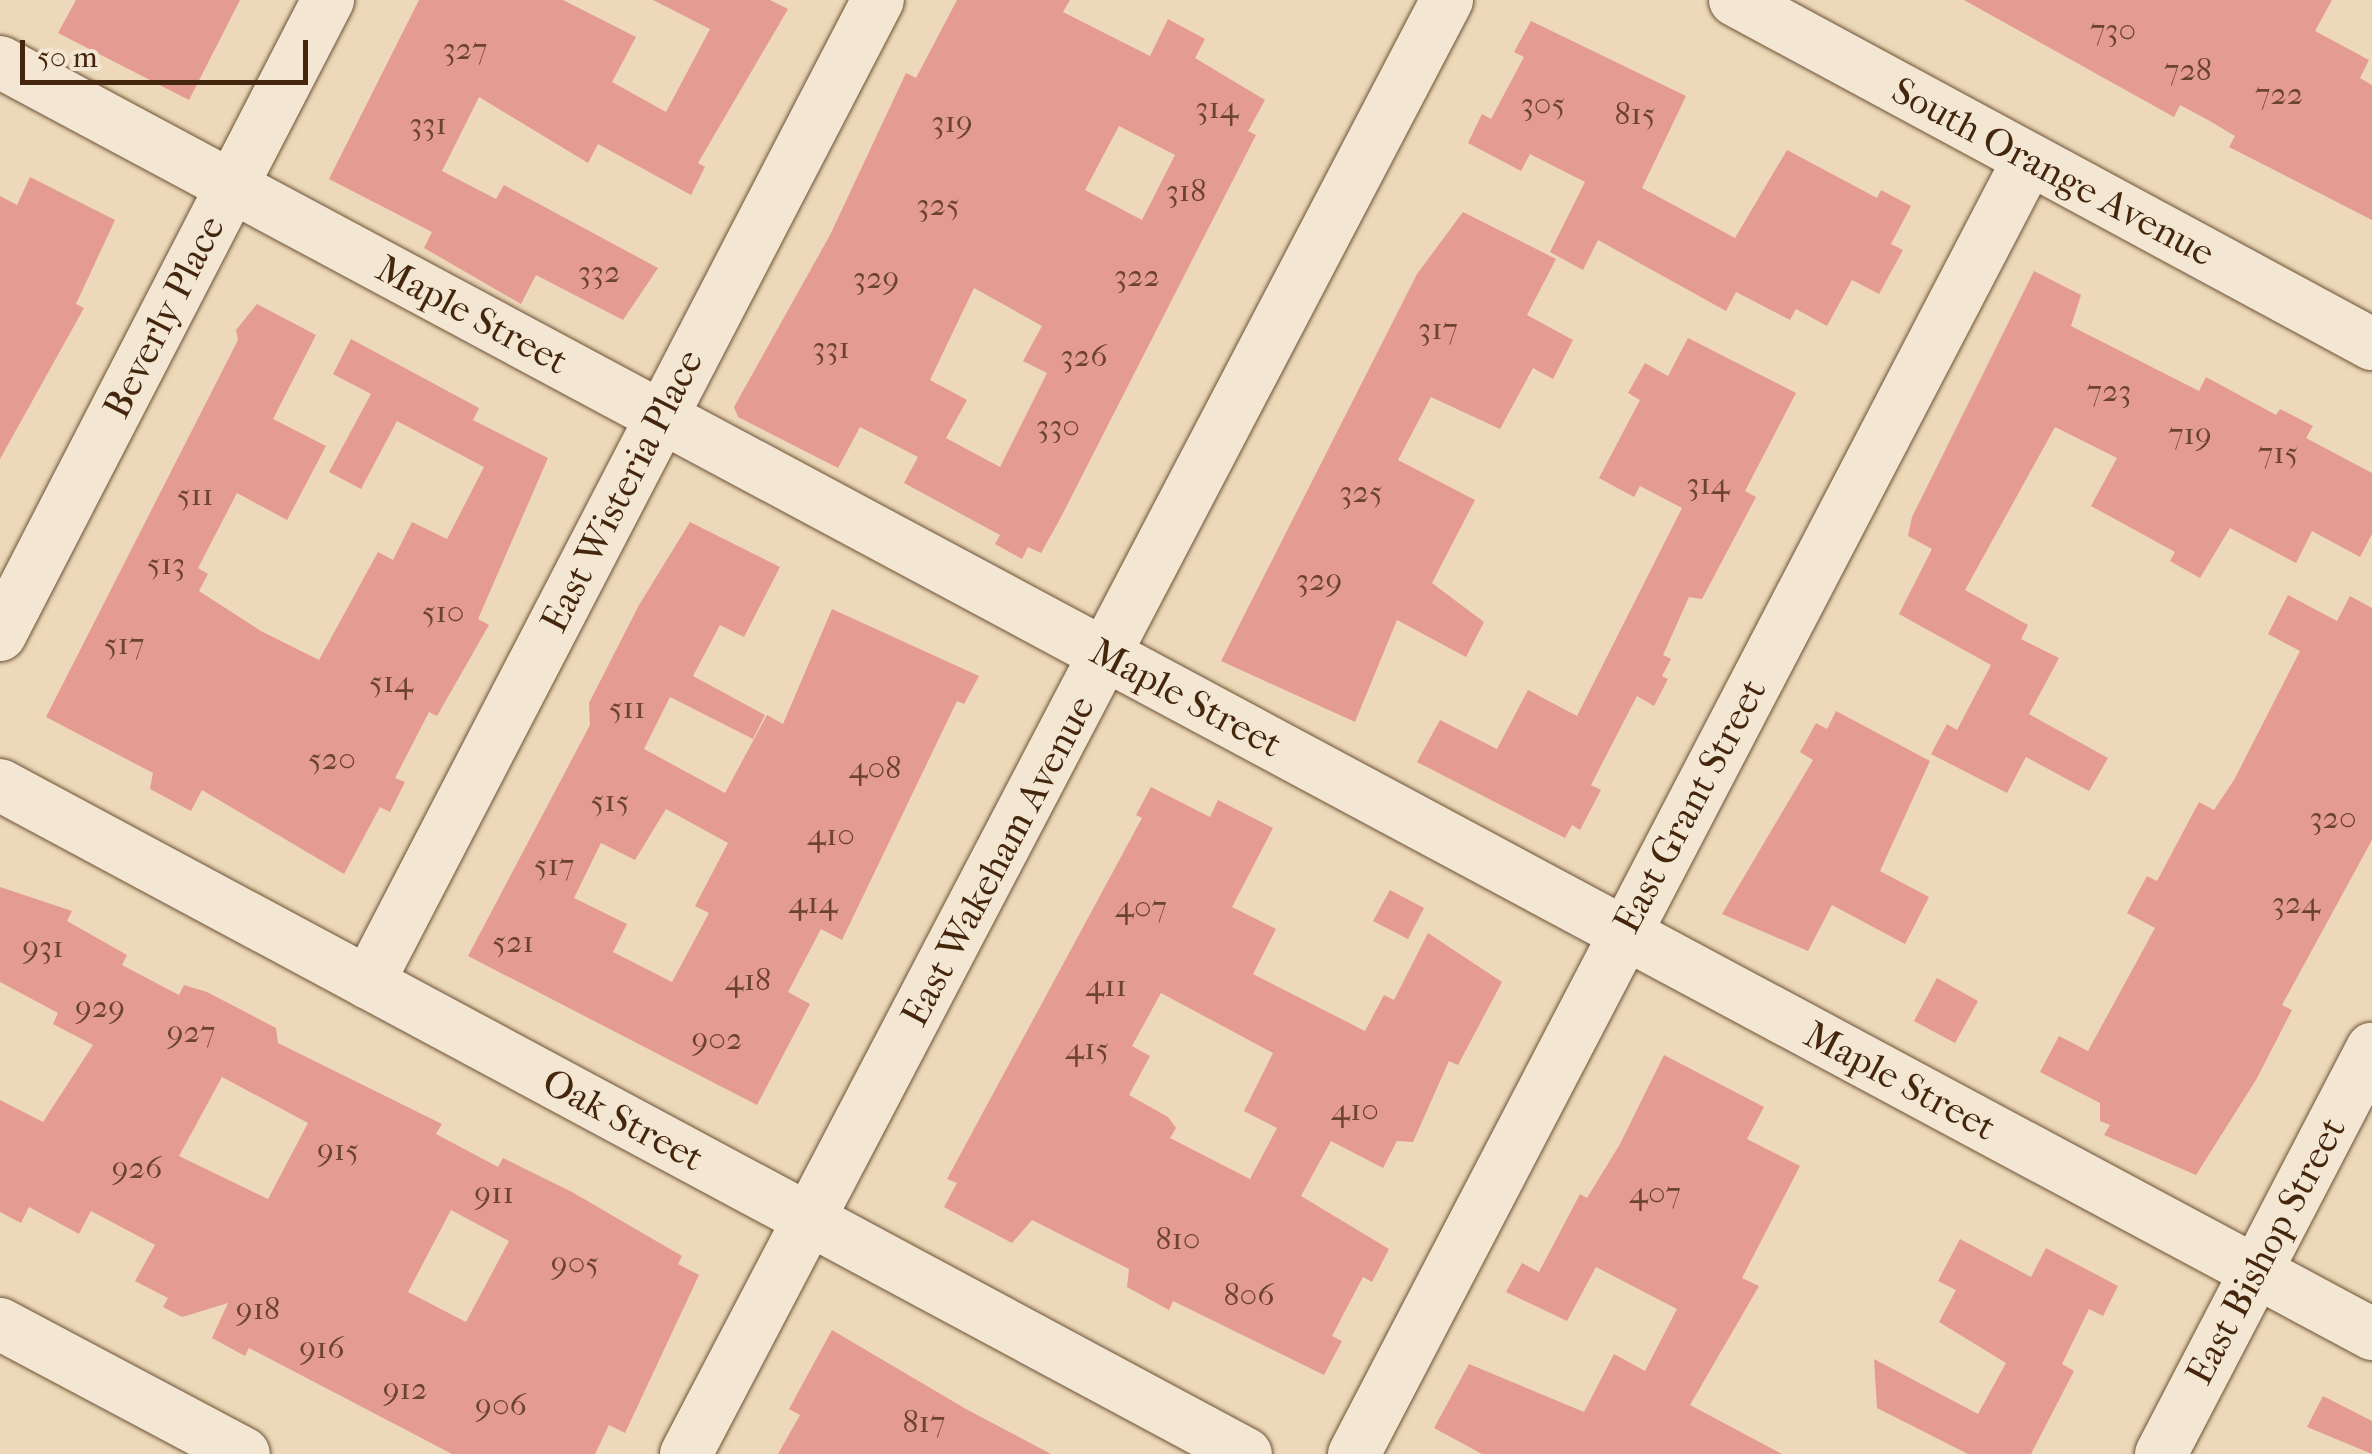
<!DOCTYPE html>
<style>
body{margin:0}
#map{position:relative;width:2372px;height:1454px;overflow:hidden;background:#edd9b9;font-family:"IM FELL French Canon",serif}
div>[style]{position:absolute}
.building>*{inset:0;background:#e49b91}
.roads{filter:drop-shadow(0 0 2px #6e5338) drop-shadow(0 0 2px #6e5338)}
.minor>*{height:52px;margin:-26px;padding:0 26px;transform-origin:26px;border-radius:26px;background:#f3e6d2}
span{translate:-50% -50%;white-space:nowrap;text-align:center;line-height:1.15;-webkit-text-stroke:9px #f3e6d2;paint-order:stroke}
.number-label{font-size:32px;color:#6c432e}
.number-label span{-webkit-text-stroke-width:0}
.street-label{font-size:38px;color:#44260d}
.scale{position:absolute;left:20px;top:40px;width:288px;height:45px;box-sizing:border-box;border:5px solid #44260d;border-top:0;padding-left:12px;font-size:30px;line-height:35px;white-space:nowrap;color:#44260d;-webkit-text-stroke:8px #f3e6d2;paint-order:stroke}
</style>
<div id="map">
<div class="building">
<i style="clip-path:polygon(76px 0,240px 0,189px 100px,58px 33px)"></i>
<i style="clip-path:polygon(419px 0,563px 0,636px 37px,612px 82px,666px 112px,710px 29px,653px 0,770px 0,788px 9px,698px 163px,705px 167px,691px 195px,598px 144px,588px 163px,479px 97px,442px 171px,496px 199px,504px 185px,658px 268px,623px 320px,536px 275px,521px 304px,424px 248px,432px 232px,329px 179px)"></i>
<i style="clip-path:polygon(evenodd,957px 0,1070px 0,1063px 12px,1150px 56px,1168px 19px,1205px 39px,1195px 58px,1265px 100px,1248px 131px,1256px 135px,1060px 519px,1041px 553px,1028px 547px,1022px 559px,995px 544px,1000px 535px,904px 483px,918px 457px,860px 427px,838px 468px,738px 417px,734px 407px,830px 235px,906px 73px,916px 78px,957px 0,1119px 126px,1175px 155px,1142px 220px,1085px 190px,1119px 126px,957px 0,974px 288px,1042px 326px,1023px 361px,1047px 373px,1000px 467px,946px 438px,967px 400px,930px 380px,974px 288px)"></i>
<i style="clip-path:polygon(1964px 0,2332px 0,2315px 31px,2369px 60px,2360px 78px,2372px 85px,2372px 220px,2229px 147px,2235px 136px,2208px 120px,2180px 105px,2174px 117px)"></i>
<i style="clip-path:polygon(1531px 21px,1686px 96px,1642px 188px,1735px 238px,1787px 150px,1877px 198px,1881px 190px,1911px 206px,1891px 244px,1903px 250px,1879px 294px,1852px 280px,1827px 326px,1796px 309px,1790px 320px,1736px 292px,1726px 311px,1598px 240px,1583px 270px,1550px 252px,1585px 182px,1530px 154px,1521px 171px,1468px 143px,1482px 114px,1491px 119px,1524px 57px,1514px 52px)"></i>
<i style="clip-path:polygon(30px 177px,115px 220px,76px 304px,84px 308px,0 459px,0 196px,17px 205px)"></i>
<i style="clip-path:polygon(1463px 212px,1556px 259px,1527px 315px,1573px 340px,1553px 379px,1533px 368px,1500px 429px,1431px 397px,1398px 460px,1475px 500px,1432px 583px,1484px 622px,1466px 657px,1397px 620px,1355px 722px,1221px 661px,1417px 274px)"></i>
<i style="clip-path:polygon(2034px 271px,2081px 295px,2071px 326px,2199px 391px,2206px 377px,2276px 415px,2280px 409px,2313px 426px,2306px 438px,2372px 473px,2372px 534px,2360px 557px,2312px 531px,2296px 563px,2230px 528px,2200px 578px,2170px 561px,2175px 552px,2091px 506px,2117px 458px,2055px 427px,1965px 590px,2028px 625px,2021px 639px,2059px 658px,2029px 714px,2108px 758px,2089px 791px,2026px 757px,2007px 793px,1931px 754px,1947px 724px,1957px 730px,1991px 665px,1899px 614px,1932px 549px,1908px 536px,1912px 517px)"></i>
<i style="clip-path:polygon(257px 304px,316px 335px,273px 419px,326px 446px,287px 520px,237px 493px,198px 568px,208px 574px,199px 591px,261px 631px,319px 660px,378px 552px,393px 560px,412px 522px,447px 539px,484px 467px,397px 421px,361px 489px,329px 472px,371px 394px,333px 374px,351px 339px,479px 408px,473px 420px,548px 458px,478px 619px,489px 625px,437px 716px,429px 712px,395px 778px,405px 782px,390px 812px,380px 807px,344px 874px,202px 790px,191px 811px,150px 789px,153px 773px,46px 717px,238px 340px,236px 330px)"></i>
<i style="clip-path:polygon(1688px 338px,1796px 393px,1745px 491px,1756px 497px,1702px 599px,1689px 597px,1663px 655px,1671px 659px,1662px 676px,1668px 679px,1654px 706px,1637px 696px,1591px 785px,1601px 790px,1580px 830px,1572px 825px,1565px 838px,1417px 762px,1440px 720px,1497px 749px,1528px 690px,1577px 716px,1682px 508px,1640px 486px,1634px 497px,1599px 478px,1640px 400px,1628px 393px,1645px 363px,1668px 376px)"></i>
<i style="clip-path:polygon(evenodd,690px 522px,780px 567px,744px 637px,720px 625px,693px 676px,765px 715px,753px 739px,670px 697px,644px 749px,725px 793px,767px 715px,783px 724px,832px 609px,979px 676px,964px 704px,957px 701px,842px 940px,821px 929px,788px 992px,810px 1004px,757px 1105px,468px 956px,590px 725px,589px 703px,639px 605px,690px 522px,666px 809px,728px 843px,695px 906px,709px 913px,672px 982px,613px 952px,627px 924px,574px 898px,601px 843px,635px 860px,666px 809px)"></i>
<i style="clip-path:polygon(2288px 595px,2337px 621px,2350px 596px,2372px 608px,2372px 840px,2282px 1005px,2292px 1010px,2256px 1080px,2196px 1175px,2104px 1135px,2110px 1125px,2100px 1121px,2100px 1103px,2040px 1072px,2059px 1036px,2088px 1051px,2155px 928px,2127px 913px,2147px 876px,2157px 881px,2199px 802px,2214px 810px,2234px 780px,2300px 651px,2268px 634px)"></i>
<i style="clip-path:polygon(1836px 711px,1930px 761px,1880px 871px,1929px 897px,1905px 944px,1832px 905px,1808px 951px,1722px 914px,1813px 760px,1800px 752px,1816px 723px,1827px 729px)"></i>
<i style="clip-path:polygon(evenodd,1151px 787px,1210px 817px,1218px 800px,1273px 828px,1232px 907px,1276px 929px,1253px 974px,1365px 1031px,1384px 995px,1394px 1000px,1428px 933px,1502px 982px,1458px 1065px,1449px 1061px,1413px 1142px,1397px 1141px,1383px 1168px,1331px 1141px,1301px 1196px,1389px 1249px,1372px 1282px,1363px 1277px,1332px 1336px,1342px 1341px,1324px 1375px,1173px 1301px,1169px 1310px,1127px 1287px,1129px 1269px,1032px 1220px,1012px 1243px,944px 1207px,957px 1183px,947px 1179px,1142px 818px,1136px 815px,1151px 787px,1161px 993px,1273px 1053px,1244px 1111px,1277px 1128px,1250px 1179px,1170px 1138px,1176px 1128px,1168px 1117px,1129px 1095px,1150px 1056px,1132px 1046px,1161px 993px)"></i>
<i style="clip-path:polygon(evenodd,0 887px,72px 911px,67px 921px,127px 955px,122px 965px,179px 995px,184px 985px,207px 992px,276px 1028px,278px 1043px,442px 1124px,436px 1134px,498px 1167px,503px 1158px,572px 1192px,682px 1256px,678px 1264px,699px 1275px,625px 1433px,609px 1425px,595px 1454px,452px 1454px,249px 1348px,245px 1356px,212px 1338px,228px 1303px,182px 1317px,163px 1307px,168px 1298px,135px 1281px,155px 1245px,91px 1211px,79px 1234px,29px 1207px,21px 1223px,0 1212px,0 1100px,43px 1122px,93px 1045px,53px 1024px,58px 1013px,0 982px,0 887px,222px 1077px,308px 1123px,268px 1199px,179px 1156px,222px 1077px,0 887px,451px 1210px,509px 1241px,466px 1322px,408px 1292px,451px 1210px)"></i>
<i style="clip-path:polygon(1390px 890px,1424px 908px,1408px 939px,1373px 921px)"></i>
<i style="clip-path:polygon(1937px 978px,1978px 1001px,1955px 1043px,1914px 1021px)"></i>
<i style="clip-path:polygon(1664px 1055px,1764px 1107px,1747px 1139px,1800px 1166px,1742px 1278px,1759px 1286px,1690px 1405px,1782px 1454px,1482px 1454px,1434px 1428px,1469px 1364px,1584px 1412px,1614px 1354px,1645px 1371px,1677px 1309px,1596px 1267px,1567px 1321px,1506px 1292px,1522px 1263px,1539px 1272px,1580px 1194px,1587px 1198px,1620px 1144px)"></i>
<i style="clip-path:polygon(1960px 1239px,2031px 1277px,2046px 1248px,2118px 1286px,2103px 1316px,2089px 1309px,2062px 1364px,2074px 1371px,2031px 1454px,1968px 1454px,1877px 1408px,1874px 1359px,1978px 1414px,2006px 1363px,1939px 1322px,1956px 1290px,1938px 1281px)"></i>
<i style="clip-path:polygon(832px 1330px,966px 1409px,1051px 1454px,778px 1454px,800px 1415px,789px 1409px)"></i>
<i style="clip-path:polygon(2323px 1396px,2372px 1421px,2372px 1454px,2307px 1427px)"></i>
</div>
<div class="roads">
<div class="minor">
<i style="left:1735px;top:0;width:724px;rotate:28.37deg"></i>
<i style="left:0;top:62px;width:2692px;rotate:28.2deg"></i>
<i style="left:0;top:635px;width:715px;rotate:-62.68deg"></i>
<i style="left:0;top:785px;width:1414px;rotate:28.23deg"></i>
<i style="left:368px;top:983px;width:1107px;rotate:-62.58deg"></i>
<i style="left:0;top:1324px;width:276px;rotate:28deg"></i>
<i style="left:686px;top:1454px;width:1641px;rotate:-62.37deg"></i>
<i style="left:1354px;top:1454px;width:1460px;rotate:-62.47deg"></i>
<i style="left:2161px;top:1454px;width:457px;rotate:-62.5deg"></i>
</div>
</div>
<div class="number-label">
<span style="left:2113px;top:30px">730</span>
<span style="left:465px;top:49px">327</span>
<span style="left:2188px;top:70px">728</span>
<span style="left:2279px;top:94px">722</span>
<span style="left:1543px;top:104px">305</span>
<span style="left:1217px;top:108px">314</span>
<span style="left:1635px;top:114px">815</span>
<span style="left:952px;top:122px">319</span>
<span style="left:428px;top:124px">331</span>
<span style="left:1186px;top:191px">318</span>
<span style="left:938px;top:205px">325</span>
<span style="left:599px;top:272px">332</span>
<span style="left:1137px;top:276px">322</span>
<span style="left:876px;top:278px">329</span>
<span style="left:1438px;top:329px">317</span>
<span style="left:831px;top:348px">331</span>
<span style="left:1084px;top:356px">326</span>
<span style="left:2109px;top:391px">723</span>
<span style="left:1058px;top:426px">330</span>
<span style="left:2190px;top:434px">719</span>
<span style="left:2278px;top:453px">715</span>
<span style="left:1708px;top:484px">314</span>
<span style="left:1361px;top:492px">325</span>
<span style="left:195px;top:495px">511</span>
<span style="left:166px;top:564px">513</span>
<span style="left:1319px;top:580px">329</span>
<span style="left:443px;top:612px">510</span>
<span style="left:124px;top:644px">517</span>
<span style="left:391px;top:682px">514</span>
<span style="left:627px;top:708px">511</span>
<span style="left:332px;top:759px">520</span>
<span style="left:875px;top:768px">408</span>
<span style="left:610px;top:801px">515</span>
<span style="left:2333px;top:818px">320</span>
<span style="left:831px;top:835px">410</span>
<span style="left:554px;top:865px">517</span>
<span style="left:813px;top:903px">414</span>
<span style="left:2296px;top:903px">324</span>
<span style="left:1141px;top:907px">407</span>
<span style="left:513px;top:942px">521</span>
<span style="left:43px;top:947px">931</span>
<span style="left:748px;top:980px">418</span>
<span style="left:1106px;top:986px">411</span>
<span style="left:100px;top:1007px">929</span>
<span style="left:191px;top:1032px">927</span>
<span style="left:717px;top:1039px">902</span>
<span style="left:1087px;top:1049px">415</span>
<span style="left:1355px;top:1110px">410</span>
<span style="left:338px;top:1150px">915</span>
<span style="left:137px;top:1168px">926</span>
<span style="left:494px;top:1193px">911</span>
<span style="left:1655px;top:1193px">407</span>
<span style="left:1178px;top:1239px">810</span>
<span style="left:575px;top:1263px">905</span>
<span style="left:1249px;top:1295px">806</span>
<span style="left:258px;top:1309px">918</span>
<span style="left:322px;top:1348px">916</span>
<span style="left:405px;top:1389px">912</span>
<span style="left:501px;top:1405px">906</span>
<span style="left:924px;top:1422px">817</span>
</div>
<div class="street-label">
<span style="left:2053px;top:172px;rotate:28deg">South Orange Avenue</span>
<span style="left:472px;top:315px;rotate:28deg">Maple Street</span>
<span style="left:164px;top:317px;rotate:-63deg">Beverly Place</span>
<span style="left:622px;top:491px;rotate:-63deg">East Wisteria Place</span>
<span style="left:1186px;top:698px;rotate:28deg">Maple Street</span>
<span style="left:1690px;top:806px;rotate:-62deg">East Grant Street</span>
<span style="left:998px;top:861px;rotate:-62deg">East Wakeham Avenue</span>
<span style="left:1900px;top:1081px;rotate:28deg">Maple Street</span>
<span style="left:623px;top:1120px;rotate:28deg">Oak Street</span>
<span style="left:2266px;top:1251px;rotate:-62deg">East Bishop Street</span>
</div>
<div class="scale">50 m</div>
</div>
